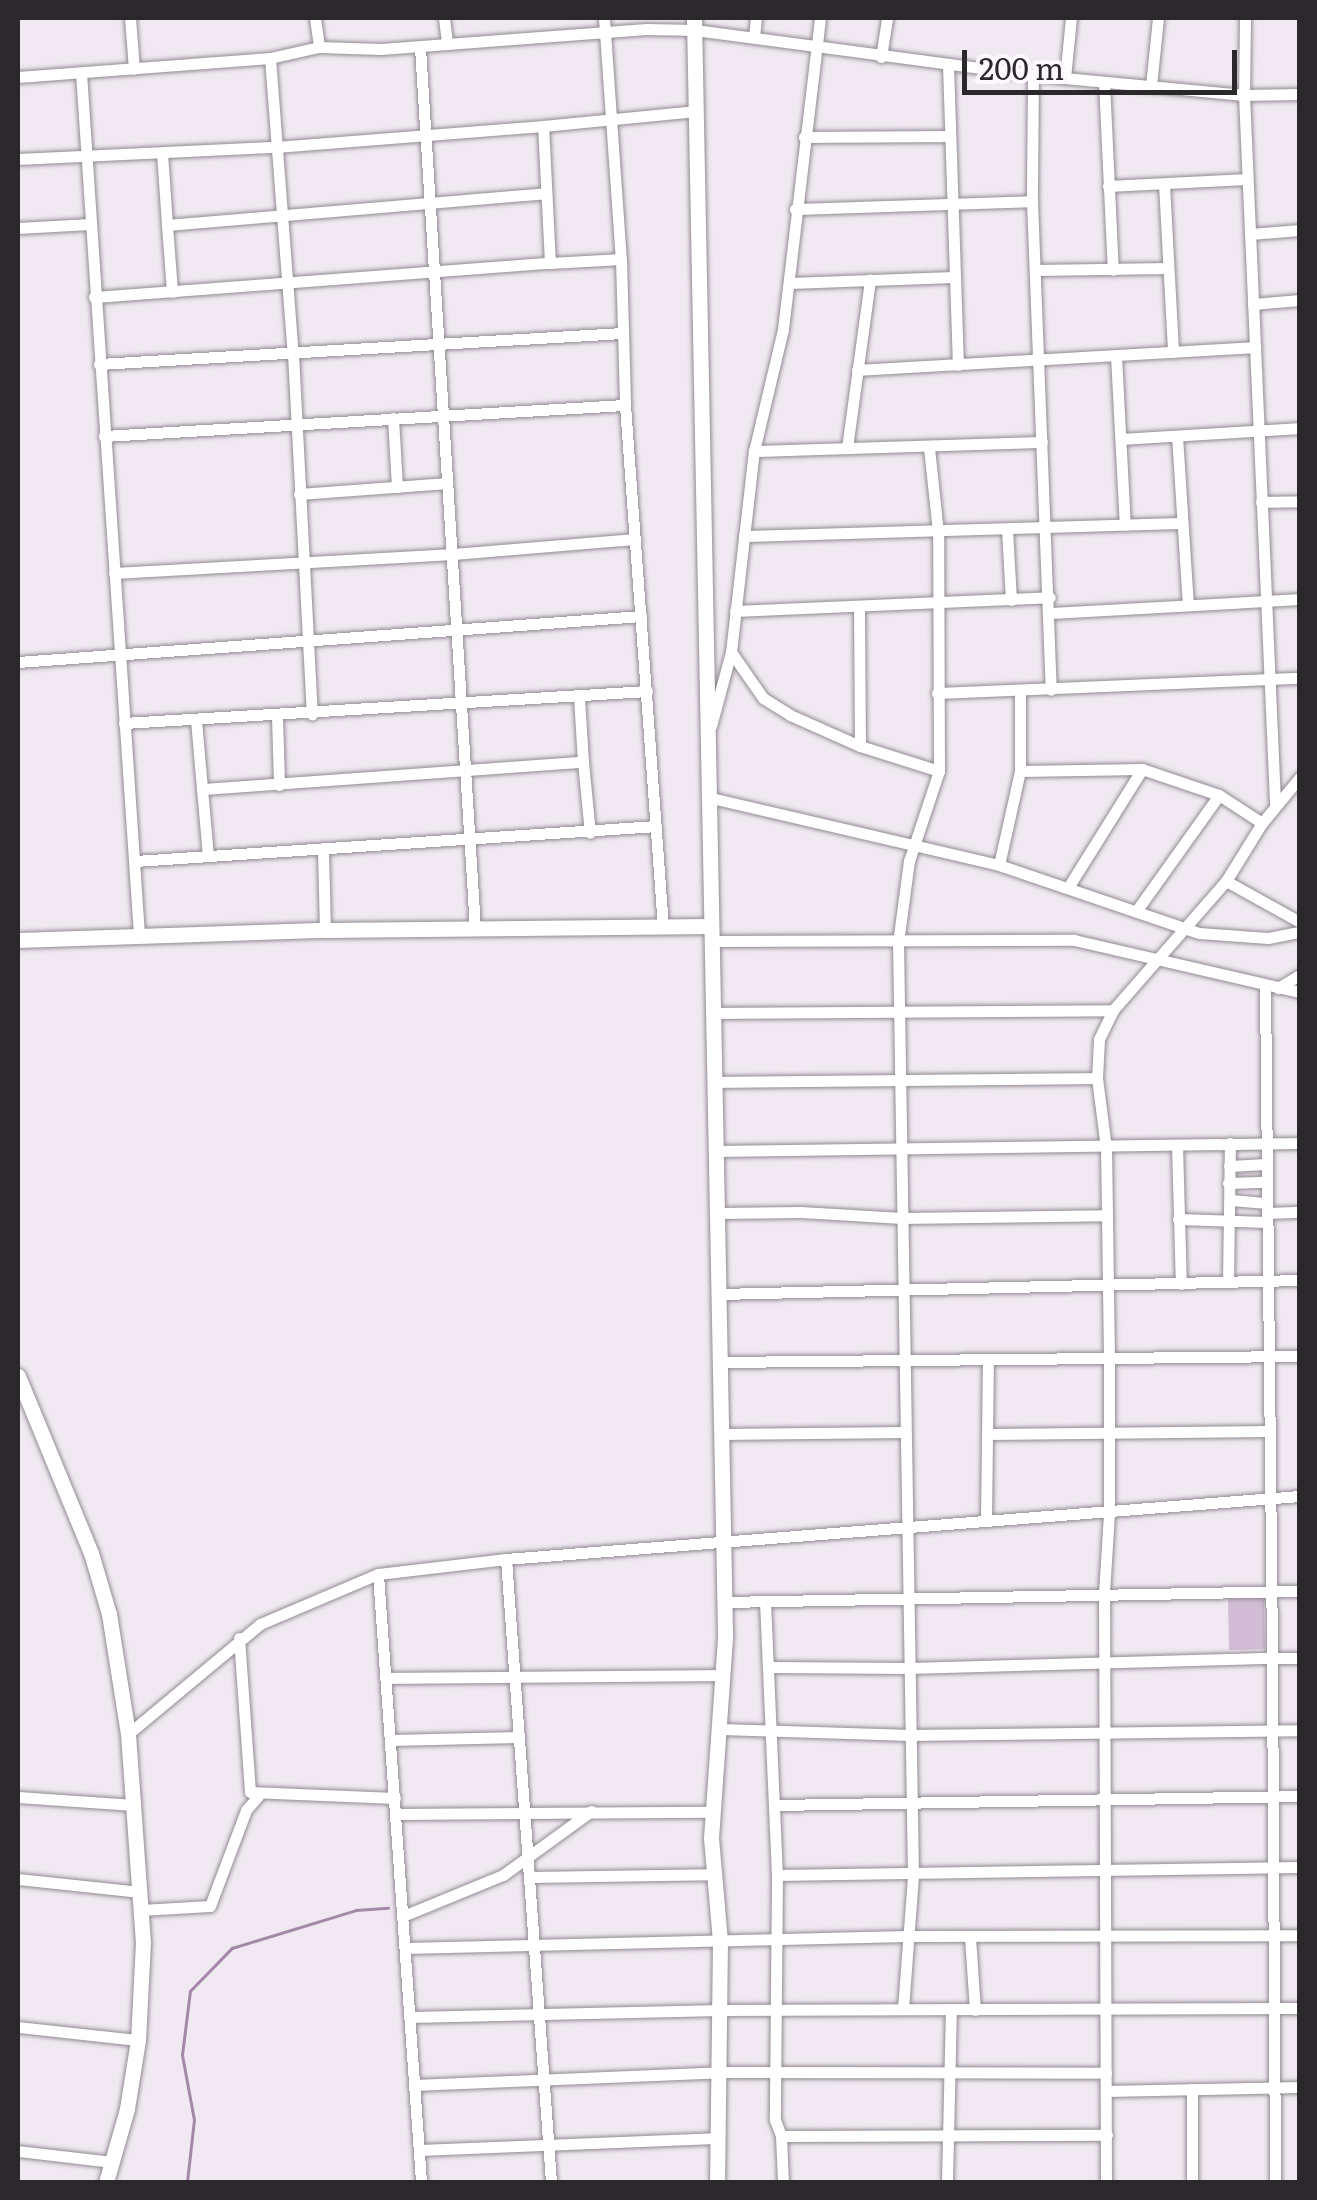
<!DOCTYPE html>
<style>
body{margin:0}
#map{position:relative;width:1317px;height:2200px;overflow:hidden;background:#f0e9f1;font-family:Literata,serif}
div>[style]{position:absolute}
.green>*{inset:0;background:#d3bcd6}
.stream>*{height:2.5px;margin:-1.25px;padding:0 1.25px;transform-origin:1.25px;border-radius:1.25px;background:#a389a7}
.roads{filter:drop-shadow(0 0 2px #918b92) drop-shadow(0 0 2px #918b92)}
.minor>*{height:11px;margin:-5.5px;padding:0 5.5px;transform-origin:5.5px;border-radius:5.5px;background:#fff}
.major>*{height:15px;margin:-7.5px;padding:0 7.5px;transform-origin:7.5px;border-radius:7.5px;background:#fff}
span{translate:-50% -50%;white-space:nowrap;text-align:center;line-height:1.15;-webkit-text-stroke:8px #fdf7fe;paint-order:stroke}
.frame{position:absolute;inset:0;border:20px solid #2a282a;pointer-events:none}
.scale{position:absolute;left:962px;top:50px;width:275px;height:45px;box-sizing:border-box;border:5px solid #2a282a;border-top:0;padding-left:12px;font-size:30px;line-height:35px;white-space:nowrap;color:#2a282a;-webkit-text-stroke:8px #fdf7fe;paint-order:stroke}
</style>
<div id="map">
<div class="green">
<i style="clip-path:polygon(1264px 1598px,1265px 1649px,1229px 1650px,1228px 1599px)"></i>
</div>
<div class="stream">
<i style="left:187px;top:2182px;width:62px;rotate:-83.6deg"></i>
<i style="left:194px;top:2120px;width:66px;rotate:-100.5deg"></i>
<i style="left:182px;top:2055px;width:64px;rotate:-82.9deg"></i>
<i style="left:190px;top:1991px;width:60px;rotate:-45.7deg"></i>
<i style="left:232px;top:1948px;width:130px;rotate:-17deg"></i>
<i style="left:356px;top:1910px;width:32px;rotate:-4deg"></i>
</div>
<div class="roads">
<div class="minor">
<i style="left:130px;top:18px;width:51px;rotate:85.5deg"></i>
<i style="left:315px;top:18px;width:29px;rotate:82deg"></i>
<i style="left:444px;top:18px;width:26px;rotate:83deg"></i>
<i style="left:604px;top:18px;width:242px;rotate:86deg"></i>
<i style="left:621px;top:259px;width:146px;rotate:88.4deg"></i>
<i style="left:625px;top:405px;width:524px;rotate:85.84deg"></i>
<i style="left:1245px;top:18px;width:77px;rotate:90.7deg"></i>
<i style="left:1244px;top:95px;width:709px;rotate:87.49deg"></i>
<i style="left:754px;top:37px;width:19px;rotate:-84deg"></i>
<i style="left:420px;top:47px;width:884px;rotate:86.43deg"></i>
<i style="left:881px;top:57px;width:39px;rotate:-81deg"></i>
<i style="left:270px;top:58px;width:297px;rotate:85.6deg"></i>
<i style="left:293px;top:354px;width:361px;rotate:87deg"></i>
<i style="left:948px;top:65px;width:300px;rotate:88.1deg"></i>
<i style="left:81px;top:73px;width:863px;rotate:86.15deg"></i>
<i style="left:1033px;top:75px;width:126px;rotate:90.5deg"></i>
<i style="left:1032px;top:201px;width:489px;rotate:87.8deg"></i>
<i style="left:18px;top:77px;width:253px;rotate:-4.3deg"></i>
<i style="left:270px;top:58px;width:50px;rotate:-12.7deg"></i>
<i style="left:319px;top:47px;width:62px;rotate:1.8deg"></i>
<i style="left:381px;top:49px;width:266px;rotate:-4.3deg"></i>
<i style="left:646px;top:29px;width:49px;rotate:1.2deg"></i>
<i style="left:695px;top:30px;width:341px;rotate:7.6deg"></i>
<i style="left:1033px;top:75px;width:212px;rotate:5.4deg"></i>
<i style="left:1244px;top:95px;width:56px;rotate:-1deg"></i>
<i style="left:1065px;top:78px;width:60px;rotate:-84.3deg"></i>
<i style="left:1104px;top:82px;width:188px;rotate:87.3deg"></i>
<i style="left:1151px;top:86px;width:68px;rotate:-84.1deg"></i>
<i style="left:804px;top:137px;width:144px;rotate:-0.4deg"></i>
<i style="left:162px;top:153px;width:72px;rotate:86deg"></i>
<i style="left:167px;top:225px;width:380px;rotate:-4.8deg"></i>
<i style="left:18px;top:159px;width:258px;rotate:-2.7deg"></i>
<i style="left:276px;top:147px;width:268px;rotate:-4.5deg"></i>
<i style="left:1164px;top:184px;width:168px;rotate:86.9deg"></i>
<i style="left:1108px;top:186px;width:139px;rotate:-2.9deg"></i>
<i style="left:795px;top:209px;width:237px;rotate:-1.9deg"></i>
<i style="left:167px;top:225px;width:67px;rotate:85.7deg"></i>
<i style="left:18px;top:228px;width:72px;rotate:-3.2deg"></i>
<i style="left:1250px;top:234px;width:50px;rotate:-4.6deg"></i>
<i style="left:621px;top:259px;width:71px;rotate:176.8deg"></i>
<i style="left:550px;top:263px;width:137px;rotate:-92.9deg"></i>
<i style="left:543px;top:126px;width:154px;rotate:-5.6deg"></i>
<i style="left:1035px;top:270px;width:133px;rotate:-0.9deg"></i>
<i style="left:790px;top:283px;width:163px;rotate:-2.1deg"></i>
<i style="left:94px;top:297px;width:457px;rotate:-4.3deg"></i>
<i style="left:1253px;top:304px;width:47px;rotate:-4.9deg"></i>
<i style="left:1116px;top:356px;width:169px;rotate:87deg"></i>
<i style="left:99px;top:364px;width:525px;rotate:-3.39deg"></i>
<i style="left:857px;top:370px;width:399px;rotate:-3.3deg"></i>
<i style="left:393px;top:418px;width:69px;rotate:86.7deg"></i>
<i style="left:104px;top:436px;width:522px;rotate:-3.41deg"></i>
<i style="left:1177px;top:436px;width:169px;rotate:86.3deg"></i>
<i style="left:1122px;top:439px;width:178px;rotate:-3.5deg"></i>
<i style="left:847px;top:448px;width:170px;rotate:-82.2deg"></i>
<i style="left:754px;top:451px;width:288px;rotate:-1.8deg"></i>
<i style="left:299px;top:494px;width:149px;rotate:-4.2deg"></i>
<i style="left:1261px;top:502px;width:39px;rotate:-1deg"></i>
<i style="left:1007px;top:529px;width:71px;rotate:86.8deg"></i>
<i style="left:744px;top:536px;width:438px;rotate:-1.7deg"></i>
<i style="left:114px;top:573px;width:340px;rotate:-3.2deg"></i>
<i style="left:453px;top:554px;width:183px;rotate:-4.7deg"></i>
<i style="left:859px;top:607px;width:139px;rotate:89.6deg"></i>
<i style="left:735px;top:611px;width:315px;rotate:-2.5deg"></i>
<i style="left:1051px;top:613px;width:249px;rotate:-3.2deg"></i>
<i style="left:731px;top:652px;width:56px;rotate:55.2deg"></i>
<i style="left:763px;top:698px;width:32px;rotate:32deg"></i>
<i style="left:790px;top:715px;width:77px;rotate:23.9deg"></i>
<i style="left:860px;top:746px;width:83px;rotate:17.6deg"></i>
<i style="left:18px;top:662px;width:625px;rotate:-4.22deg"></i>
<i style="left:937px;top:693px;width:363px;rotate:-2.4deg"></i>
<i style="left:579px;top:697px;width:65px;rotate:86.5deg"></i>
<i style="left:277px;top:716px;width:69px;rotate:88.3deg"></i>
<i style="left:196px;top:720px;width:69px;rotate:85deg"></i>
<i style="left:124px;top:723px;width:524px;rotate:-3.5deg"></i>
<i style="left:711px;top:726px;width:77px;rotate:-74.9deg"></i>
<i style="left:731px;top:652px;width:202px;rotate:-83.5deg"></i>
<i style="left:754px;top:451px;width:125px;rotate:-76.6deg"></i>
<i style="left:783px;top:329px;width:313px;rotate:-83.2deg"></i>
<i style="left:1020px;top:771px;width:122px;rotate:-0.9deg"></i>
<i style="left:1142px;top:769px;width:81px;rotate:18.7deg"></i>
<i style="left:1219px;top:795px;width:51px;rotate:33.1deg"></i>
<i style="left:707px;top:797px;width:300px;rotate:13.1deg"></i>
<i style="left:999px;top:865px;width:211px;rotate:18.8deg"></i>
<i style="left:1199px;top:933px;width:69px;rotate:4.1deg"></i>
<i style="left:1268px;top:938px;width:33px;rotate:-11deg"></i>
<i style="left:323px;top:850px;width:80px;rotate:88.6deg"></i>
<i style="left:208px;top:856px;width:67px;rotate:-95.1deg"></i>
<i style="left:202px;top:789px;width:382px;rotate:-4.1deg"></i>
<i style="left:583px;top:762px;width:71px;rotate:84.4deg"></i>
<i style="left:135px;top:861px;width:522px;rotate:-3.84deg"></i>
<i style="left:999px;top:865px;width:96px;rotate:-77.4deg"></i>
<i style="left:1020px;top:771px;width:80px;rotate:-90deg"></i>
<i style="left:1226px;top:881px;width:85px;rotate:29deg"></i>
<i style="left:1069px;top:886px;width:138px;rotate:-58deg"></i>
<i style="left:1137px;top:910px;width:141px;rotate:-54.5deg"></i>
<i style="left:711px;top:941px;width:363px;rotate:-0.2deg"></i>
<i style="left:1074px;top:940px;width:232px;rotate:13deg"></i>
<i style="left:1265px;top:985px;width:673px;rotate:89.4deg"></i>
<i style="left:1272px;top:1658px;width:28px"></i>
<i style="left:1278px;top:988px;width:26px;rotate:-31deg"></i>
<i style="left:711px;top:1013px;width:402px;rotate:-0.4deg"></i>
<i style="left:713px;top:1082px;width:384px;rotate:-0.6deg"></i>
<i style="left:1177px;top:1145px;width:139px;rotate:88.4deg"></i>
<i style="left:715px;top:1151px;width:585px;rotate:-0.78deg"></i>
<i style="left:1229px;top:1166px;width:37px;rotate:-3deg"></i>
<i style="left:1228px;top:1183px;width:38px;rotate:-2deg"></i>
<i style="left:1231px;top:1200px;width:36px;rotate:5deg"></i>
<i style="left:718px;top:1213px;width:83px;rotate:-0.7deg"></i>
<i style="left:801px;top:1212px;width:101px;rotate:3.4deg"></i>
<i style="left:902px;top:1218px;width:204px;rotate:-0.8deg"></i>
<i style="left:1267px;top:1213px;width:33px;rotate:-2deg"></i>
<i style="left:1178px;top:1219px;width:89px;rotate:1.9deg"></i>
<i style="left:1228px;top:1282px;width:139px;rotate:-89.2deg"></i>
<i style="left:719px;top:1294px;width:581px;rotate:-1.38deg"></i>
<i style="left:718px;top:1362px;width:582px;rotate:-0.59deg"></i>
<i style="left:720px;top:1434px;width:183px;rotate:-0.6deg"></i>
<i style="left:988px;top:1434px;width:280px;rotate:-0.6deg"></i>
<i style="left:986px;top:1519px;width:159px;rotate:-89.3deg"></i>
<i style="left:506px;top:1559px;width:625px;rotate:85.87deg"></i>
<i style="left:378px;top:1574px;width:610px;rotate:85.95deg"></i>
<i style="left:765px;top:1601px;width:274px;rotate:87.5deg"></i>
<i style="left:777px;top:1875px;width:245px;rotate:90.5deg"></i>
<i style="left:775px;top:2120px;width:17px;rotate:69deg"></i>
<i style="left:781px;top:2136px;width:46px;rotate:87.5deg"></i>
<i style="left:724px;top:1602px;width:576px;rotate:-1.09deg"></i>
<i style="left:239px;top:1638px;width:154px;rotate:85.9deg"></i>
<i style="left:250px;top:1792px;width:145px;rotate:2.4deg"></i>
<i style="left:769px;top:1667px;width:140px;rotate:0.4deg"></i>
<i style="left:909px;top:1668px;width:363px;rotate:-1.6deg"></i>
<i style="left:1272px;top:1658px;width:524px;rotate:89.67deg"></i>
<i style="left:386px;top:1678px;width:337px;rotate:-0.5deg"></i>
<i style="left:720px;top:1729px;width:189px;rotate:1.8deg"></i>
<i style="left:909px;top:1735px;width:391px;rotate:-0.7deg"></i>
<i style="left:128px;top:1734px;width:172px;rotate:-39.8deg"></i>
<i style="left:260px;top:1624px;width:128px;rotate:-23deg"></i>
<i style="left:378px;top:1574px;width:129px;rotate:-6.7deg"></i>
<i style="left:506px;top:1559px;width:796px;rotate:-4.54deg"></i>
<i style="left:390px;top:1740px;width:129px;rotate:-1.3deg"></i>
<i style="left:18px;top:1797px;width:116px;rotate:3.9deg"></i>
<i style="left:775px;top:1805px;width:525px;rotate:-0.98deg"></i>
<i style="left:396px;top:1814px;width:315px;rotate:-0.4deg"></i>
<i style="left:777px;top:1875px;width:523px;rotate:-0.88deg"></i>
<i style="left:530px;top:1877px;width:181px;rotate:-0.9deg"></i>
<i style="left:18px;top:1879px;width:123px;rotate:6.1deg"></i>
<i style="left:141px;top:1910px;width:69px;rotate:-3.3deg"></i>
<i style="left:210px;top:1906px;width:103px;rotate:-69.4deg"></i>
<i style="left:246px;top:1810px;width:18px;rotate:-49deg"></i>
<i style="left:403px;top:1916px;width:108px;rotate:-22.3deg"></i>
<i style="left:503px;top:1875px;width:109px;rotate:-36deg"></i>
<i style="left:970px;top:1937px;width:73px;rotate:86.1deg"></i>
<i style="left:405px;top:1948px;width:502px;rotate:-1.37deg"></i>
<i style="left:907px;top:1936px;width:393px;rotate:-0.1deg"></i>
<i style="left:903px;top:2009px;width:134px;rotate:-85.7deg"></i>
<i style="left:913px;top:1875px;width:932px;rotate:-90.92deg"></i>
<i style="left:898px;top:943px;width:83px;rotate:-82.4deg"></i>
<i style="left:909px;top:861px;width:95px;rotate:-71.6deg"></i>
<i style="left:939px;top:771px;width:239px;rotate:-90.2deg"></i>
<i style="left:938px;top:532px;width:84px;rotate:-96.1deg"></i>
<i style="left:410px;top:2017px;width:311px;rotate:-1.3deg"></i>
<i style="left:721px;top:2010px;width:579px;rotate:-0.2deg"></i>
<i style="left:18px;top:2027px;width:121px;rotate:6.2deg"></i>
<i style="left:414px;top:2085px;width:307px;rotate:-2.4deg"></i>
<i style="left:721px;top:2072px;width:385px;rotate:0.1deg"></i>
<i style="left:1106px;top:2091px;width:194px;rotate:-1.2deg"></i>
<i style="left:781px;top:2136px;width:326px;rotate:-0.2deg"></i>
<i style="left:419px;top:2150px;width:296px;rotate:-2.3deg"></i>
<i style="left:18px;top:2151px;width:96px;rotate:6.6deg"></i>
<i style="left:947px;top:2182px;width:172px;rotate:-88.7deg"></i>
<i style="left:1106px;top:2182px;width:589px;rotate:-90.19deg"></i>
<i style="left:1104px;top:1593px;width:80px;rotate:-86.4deg"></i>
<i style="left:1109px;top:1513px;width:154px;rotate:-90deg"></i>
<i style="left:1109px;top:1359px;width:211px;rotate:-90.8deg"></i>
<i style="left:1106px;top:1148px;width:71px;rotate:-97.3deg"></i>
<i style="left:1097px;top:1078px;width:39px;rotate:-87deg"></i>
<i style="left:1099px;top:1039px;width:32px;rotate:-64deg"></i>
<i style="left:1113px;top:1010px;width:171px;rotate:-48.8deg"></i>
<i style="left:1226px;top:881px;width:68px;rotate:-58.2deg"></i>
<i style="left:1262px;top:823px;width:60px;rotate:-50.4deg"></i>
<i style="left:1192px;top:2182px;width:93px;rotate:-90deg"></i>
</div>
<div class="major">
<i style="left:694px;top:18px;width:1620px;rotate:88.9deg"></i>
<i style="left:725px;top:1638px;width:200px;rotate:94deg"></i>
<i style="left:711px;top:1838px;width:103px;rotate:85deg"></i>
<i style="left:720px;top:1941px;width:241px;rotate:90.7deg"></i>
<i style="left:18px;top:940px;width:307px;rotate:-1.9deg"></i>
<i style="left:325px;top:930px;width:385px;rotate:-0.6deg"></i>
<i style="left:18px;top:1376px;width:191px;rotate:67.6deg"></i>
<i style="left:91px;top:1553px;width:64px;rotate:73.6deg"></i>
<i style="left:109px;top:1614px;width:121px;rotate:81deg"></i>
<i style="left:128px;top:1734px;width:209px;rotate:85.9deg"></i>
<i style="left:143px;top:1942px;width:98px;rotate:92.9deg"></i>
<i style="left:138px;top:2040px;width:70px;rotate:99.1deg"></i>
<i style="left:127px;top:2109px;width:76px;rotate:106deg"></i>
</div>
</div>
<div class="frame"></div>
<div class="scale">200 m</div>
</div>
